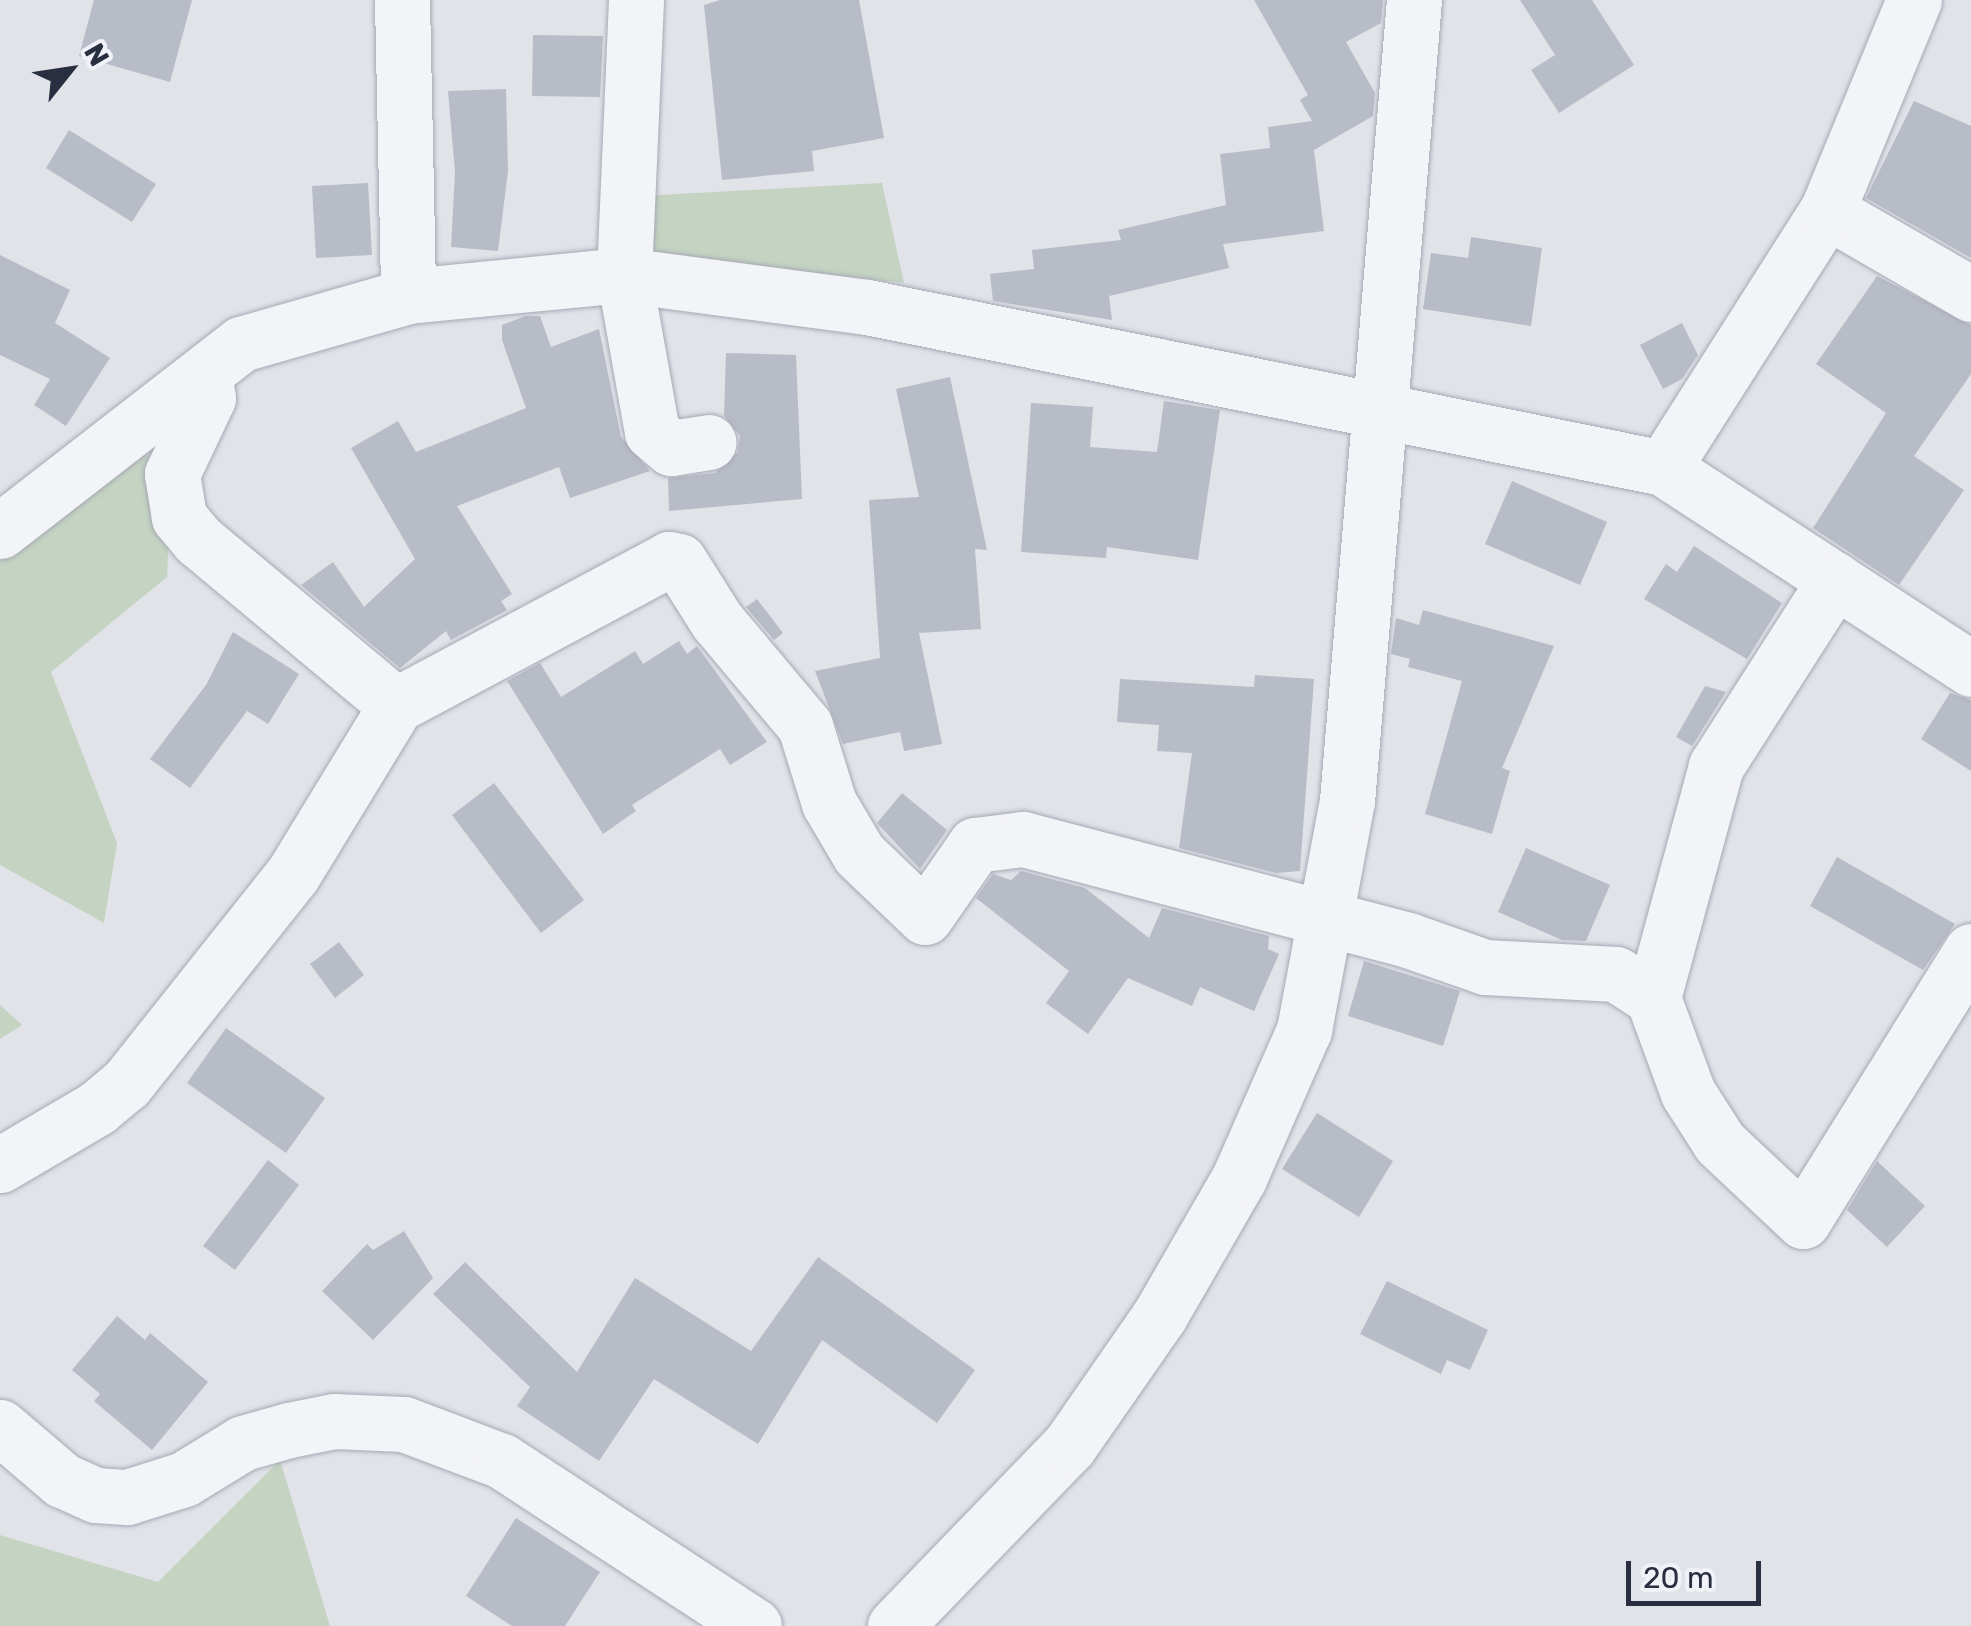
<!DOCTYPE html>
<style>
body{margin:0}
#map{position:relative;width:1971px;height:1626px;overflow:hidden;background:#e1e3e9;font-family:Rubik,sans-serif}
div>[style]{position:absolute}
.green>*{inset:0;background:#c4d3c2}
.building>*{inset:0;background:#b8bcc6}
.roads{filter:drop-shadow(0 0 2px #a6a9b3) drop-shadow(0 0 2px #a6a9b3)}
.minor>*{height:55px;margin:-27.5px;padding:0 27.5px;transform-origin:27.5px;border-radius:27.5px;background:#f3f4f8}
span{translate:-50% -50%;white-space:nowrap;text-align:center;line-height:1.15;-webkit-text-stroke:9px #f0f2f7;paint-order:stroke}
.north{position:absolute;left:20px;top:20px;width:100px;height:100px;-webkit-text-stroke:8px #f0f2f7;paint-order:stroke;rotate:60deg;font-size:28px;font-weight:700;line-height:40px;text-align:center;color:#292f41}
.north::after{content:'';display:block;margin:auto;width:35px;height:45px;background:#292f41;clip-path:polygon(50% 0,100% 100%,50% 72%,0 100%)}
.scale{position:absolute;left:1626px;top:1561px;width:135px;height:45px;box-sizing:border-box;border:5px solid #292f41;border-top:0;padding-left:12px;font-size:30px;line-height:35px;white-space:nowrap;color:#292f41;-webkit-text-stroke:8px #f0f2f7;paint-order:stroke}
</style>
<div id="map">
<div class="green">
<i style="clip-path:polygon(882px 183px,904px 283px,641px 253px,641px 196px)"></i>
<i style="clip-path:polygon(146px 451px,170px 513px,167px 577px,51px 672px,117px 843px,104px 923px,0 865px,0 558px)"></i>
<i style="clip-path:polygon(0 1005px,22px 1025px,0 1039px)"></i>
<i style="clip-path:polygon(280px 1460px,330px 1626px,0 1626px,0 1535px,158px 1582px)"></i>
</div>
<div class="building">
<i style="clip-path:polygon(94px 0,192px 0,170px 82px,79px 56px)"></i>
<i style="clip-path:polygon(720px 0,859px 0,884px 138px,812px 151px,814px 171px,722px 180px,704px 5px)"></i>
<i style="clip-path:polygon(1254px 0,1383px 0,1381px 23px,1346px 42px,1375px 93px,1373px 116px,1314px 150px,1324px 231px,1223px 244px,1229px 268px,1109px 296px,1112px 320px,993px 301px,990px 274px,1034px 269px,1032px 250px,1121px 240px,1118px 230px,1226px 205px,1220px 154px,1270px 148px,1268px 127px,1312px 121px,1300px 100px,1308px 95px)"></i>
<i style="clip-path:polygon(1520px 0,1592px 0,1634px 65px,1559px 113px,1531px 70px,1555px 55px)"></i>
<i style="clip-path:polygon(533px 35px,603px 36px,600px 97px,532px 96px)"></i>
<i style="clip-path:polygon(506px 89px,508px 171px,498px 251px,451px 247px,455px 172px,448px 91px)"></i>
<i style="clip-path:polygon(1914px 101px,1971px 126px,1971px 258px,1866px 198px)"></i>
<i style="clip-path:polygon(69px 130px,156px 184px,132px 222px,46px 168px)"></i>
<i style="clip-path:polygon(368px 183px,372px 255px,316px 258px,312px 186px)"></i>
<i style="clip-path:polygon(1471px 237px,1542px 248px,1531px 326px,1423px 309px,1431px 253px,1468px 258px)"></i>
<i style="clip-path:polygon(0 255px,70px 290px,55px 323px,110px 358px,66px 426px,34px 405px,50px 379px,0 355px)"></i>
<i style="clip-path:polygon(1877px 276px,1971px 325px,1971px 374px,1914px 456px,1964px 490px,1899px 585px,1813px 528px,1886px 413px,1816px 364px)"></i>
<i style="clip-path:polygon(525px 316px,540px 316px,551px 347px,599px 329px,621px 437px,650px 471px,570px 498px,559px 467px,457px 506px,512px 594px,501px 601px,507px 610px,451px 640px,446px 631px,400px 668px,301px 585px,333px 562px,364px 607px,415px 559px,351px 448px,398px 421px,416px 452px,526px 408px,502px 340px,502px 325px)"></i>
<i style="clip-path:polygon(1682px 323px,1698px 355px,1682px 379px,1663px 389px,1640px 345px)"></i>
<i style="clip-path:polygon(726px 353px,796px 355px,802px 499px,669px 511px,668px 478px,715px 473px,738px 452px,740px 436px,724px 416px)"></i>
<i style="clip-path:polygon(950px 377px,987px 550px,975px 549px,981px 629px,919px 633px,942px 744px,904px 751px,900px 732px,843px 744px,815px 671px,880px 658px,869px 500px,919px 497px,896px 389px)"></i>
<i style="clip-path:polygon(1164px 401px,1220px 410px,1198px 560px,1107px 547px,1106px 558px,1021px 552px,1031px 403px,1093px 407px,1090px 447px,1157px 452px)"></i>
<i style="clip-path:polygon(1512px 481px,1607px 522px,1580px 585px,1485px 544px)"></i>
<i style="clip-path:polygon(1694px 546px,1782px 603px,1747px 659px,1644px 599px,1666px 564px,1677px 572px)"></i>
<i style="clip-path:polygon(757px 599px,783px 633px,774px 640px,746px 607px)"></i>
<i style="clip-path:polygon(1423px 610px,1554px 646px,1502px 768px,1510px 771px,1492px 834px,1425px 814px,1462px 681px,1408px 667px,1410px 659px,1391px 654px,1396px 618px,1419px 625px)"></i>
<i style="clip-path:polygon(233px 632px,299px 674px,268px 724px,247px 711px,190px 788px,150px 759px,206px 685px)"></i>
<i style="clip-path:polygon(679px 641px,687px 654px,697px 646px,767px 742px,730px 765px,720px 749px,632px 805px,636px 811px,603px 834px,507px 681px,540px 663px,561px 697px,635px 651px,643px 664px)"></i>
<i style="clip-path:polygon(1255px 675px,1314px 679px,1300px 871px,1276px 873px,1179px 848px,1192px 753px,1157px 751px,1159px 725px,1117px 722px,1120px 679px,1254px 687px)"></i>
<i style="clip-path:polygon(1705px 686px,1726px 692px,1692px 746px,1676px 737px)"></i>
<i style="clip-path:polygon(1950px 693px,1971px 700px,1971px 771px,1921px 739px)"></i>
<i style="clip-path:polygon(494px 783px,584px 900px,541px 933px,452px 815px)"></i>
<i style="clip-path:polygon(902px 793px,947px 830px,920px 869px,877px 823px)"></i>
<i style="clip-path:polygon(1526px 848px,1610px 885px,1586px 941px,1562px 940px,1498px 912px)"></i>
<i style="clip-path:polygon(1837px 857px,1955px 924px,1923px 970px,1810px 906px)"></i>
<i style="clip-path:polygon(1021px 871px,1085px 888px,1149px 938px,1162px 908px,1269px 936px,1268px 949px,1279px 954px,1254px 1011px,1200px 987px,1192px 1006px,1128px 978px,1088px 1034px,1046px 1003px,1069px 971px,976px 898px,993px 874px,1011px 880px)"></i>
<i style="clip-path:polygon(339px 942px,364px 975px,335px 998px,310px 964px)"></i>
<i style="clip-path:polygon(1364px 961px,1460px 991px,1443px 1046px,1348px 1016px)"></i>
<i style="clip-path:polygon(226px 1028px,325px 1098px,286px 1153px,187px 1083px)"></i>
<i style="clip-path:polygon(1317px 1113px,1393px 1161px,1359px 1217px,1282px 1169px)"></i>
<i style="clip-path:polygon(268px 1160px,299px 1185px,235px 1270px,203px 1246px)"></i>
<i style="clip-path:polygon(1877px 1161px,1925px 1206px,1887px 1247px,1847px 1210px)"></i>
<i style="clip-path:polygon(404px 1231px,433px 1278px,373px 1340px,322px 1291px,367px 1244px,373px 1250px)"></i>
<i style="clip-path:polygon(818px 1257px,975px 1370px,937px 1423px,822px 1340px,758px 1444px,654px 1379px,599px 1461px,517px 1406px,530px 1387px,433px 1294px,465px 1262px,577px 1372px,635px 1278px,751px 1351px)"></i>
<i style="clip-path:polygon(1387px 1281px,1488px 1330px,1470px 1370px,1447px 1360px,1441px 1374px,1360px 1334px)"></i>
<i style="clip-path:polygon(117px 1316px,145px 1340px,150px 1333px,208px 1382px,152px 1450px,94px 1401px,100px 1394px,72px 1370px)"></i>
<i style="clip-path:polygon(516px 1518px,600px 1572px,565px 1626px,512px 1626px,466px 1596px)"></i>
</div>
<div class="roads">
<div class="minor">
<i style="left:402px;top:0;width:296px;rotate:88.8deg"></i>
<i style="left:636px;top:0;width:275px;rotate:92.5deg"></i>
<i style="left:624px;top:275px;width:159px;rotate:79.9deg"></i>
<i style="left:652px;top:432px;width:25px;rotate:40deg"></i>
<i style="left:671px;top:448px;width:38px;rotate:-9deg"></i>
<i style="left:1827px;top:211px;width:166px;rotate:30deg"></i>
<i style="left:1663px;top:468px;width:305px;rotate:-57.5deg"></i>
<i style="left:1827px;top:211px;width:228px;rotate:-67.6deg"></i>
<i style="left:0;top:531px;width:305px;rotate:-37.8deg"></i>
<i style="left:241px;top:344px;width:174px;rotate:-16deg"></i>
<i style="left:408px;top:296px;width:217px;rotate:-5.6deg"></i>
<i style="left:624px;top:275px;width:245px;rotate:7.5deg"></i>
<i style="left:867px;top:307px;width:812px;rotate:11.43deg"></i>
<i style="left:1663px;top:468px;width:368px;rotate:33.1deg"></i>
<i style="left:396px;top:705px;width:310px;rotate:-28.1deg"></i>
<i style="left:669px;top:559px;width:10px;rotate:11deg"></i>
<i style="left:679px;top:561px;width:71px;rotate:57.7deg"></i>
<i style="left:717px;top:621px;width:137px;rotate:50deg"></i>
<i style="left:805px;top:726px;width:81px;rotate:72.7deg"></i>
<i style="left:829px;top:803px;width:59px;rotate:59.5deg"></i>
<i style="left:859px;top:854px;width:91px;rotate:43.7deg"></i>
<i style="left:925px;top:917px;width:88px;rotate:-55.2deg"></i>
<i style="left:975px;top:845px;width:48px;rotate:-7.1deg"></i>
<i style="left:1023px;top:839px;width:398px;rotate:14.7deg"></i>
<i style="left:1408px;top:940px;width:82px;rotate:19.3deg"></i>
<i style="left:1485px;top:967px;width:131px;rotate:3.1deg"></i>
<i style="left:1616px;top:974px;width:44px;rotate:33deg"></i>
<i style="left:1653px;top:998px;width:101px;rotate:69.8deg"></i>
<i style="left:1688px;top:1093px;width:59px;rotate:57.4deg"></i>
<i style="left:1720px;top:1143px;width:114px;rotate:43.2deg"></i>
<i style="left:1803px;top:1221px;width:318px;rotate:-58.1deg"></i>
<i style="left:1653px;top:998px;width:240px;rotate:-74.8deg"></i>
<i style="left:1716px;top:766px;width:221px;rotate:-57.4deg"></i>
<i style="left:0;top:1165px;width:113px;rotate:-30.4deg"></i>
<i style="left:97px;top:1108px;width:38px;rotate:-40deg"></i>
<i style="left:126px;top:1084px;width:268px;rotate:-51.5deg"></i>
<i style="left:293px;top:874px;width:198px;rotate:-58.6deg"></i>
<i style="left:396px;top:705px;width:258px;rotate:-140.2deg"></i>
<i style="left:198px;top:540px;width:30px;rotate:-130deg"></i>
<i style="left:179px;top:517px;width:44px;rotate:-99.2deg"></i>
<i style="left:172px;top:474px;width:84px;rotate:-64.7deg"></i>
<i style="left:208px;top:398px;width:24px;rotate:-99deg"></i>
<i style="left:0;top:1427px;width:82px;rotate:40.5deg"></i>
<i style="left:62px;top:1480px;width:37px;rotate:24deg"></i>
<i style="left:96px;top:1495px;width:31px;rotate:4deg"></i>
<i style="left:127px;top:1497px;width:60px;rotate:-17.5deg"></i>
<i style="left:184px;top:1479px;width:69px;rotate:-31.4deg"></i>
<i style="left:243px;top:1443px;width:48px;rotate:-15.8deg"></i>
<i style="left:289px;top:1430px;width:46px;rotate:-11.3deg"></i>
<i style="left:334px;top:1421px;width:70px;rotate:2.5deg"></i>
<i style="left:404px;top:1424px;width:105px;rotate:20.7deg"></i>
<i style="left:502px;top:1461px;width:301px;rotate:33.2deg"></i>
<i style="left:895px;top:1626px;width:250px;rotate:-46deg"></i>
<i style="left:1069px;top:1446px;width:160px;rotate:-55.2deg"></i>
<i style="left:1160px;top:1315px;width:158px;rotate:-60deg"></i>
<i style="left:1239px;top:1178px;width:162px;rotate:-66.3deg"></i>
<i style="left:1304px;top:1030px;width:233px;rotate:-79.4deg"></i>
<i style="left:1347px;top:801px;width:804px;rotate:-85.22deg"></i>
</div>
</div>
<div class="north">N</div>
<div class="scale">20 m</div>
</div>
